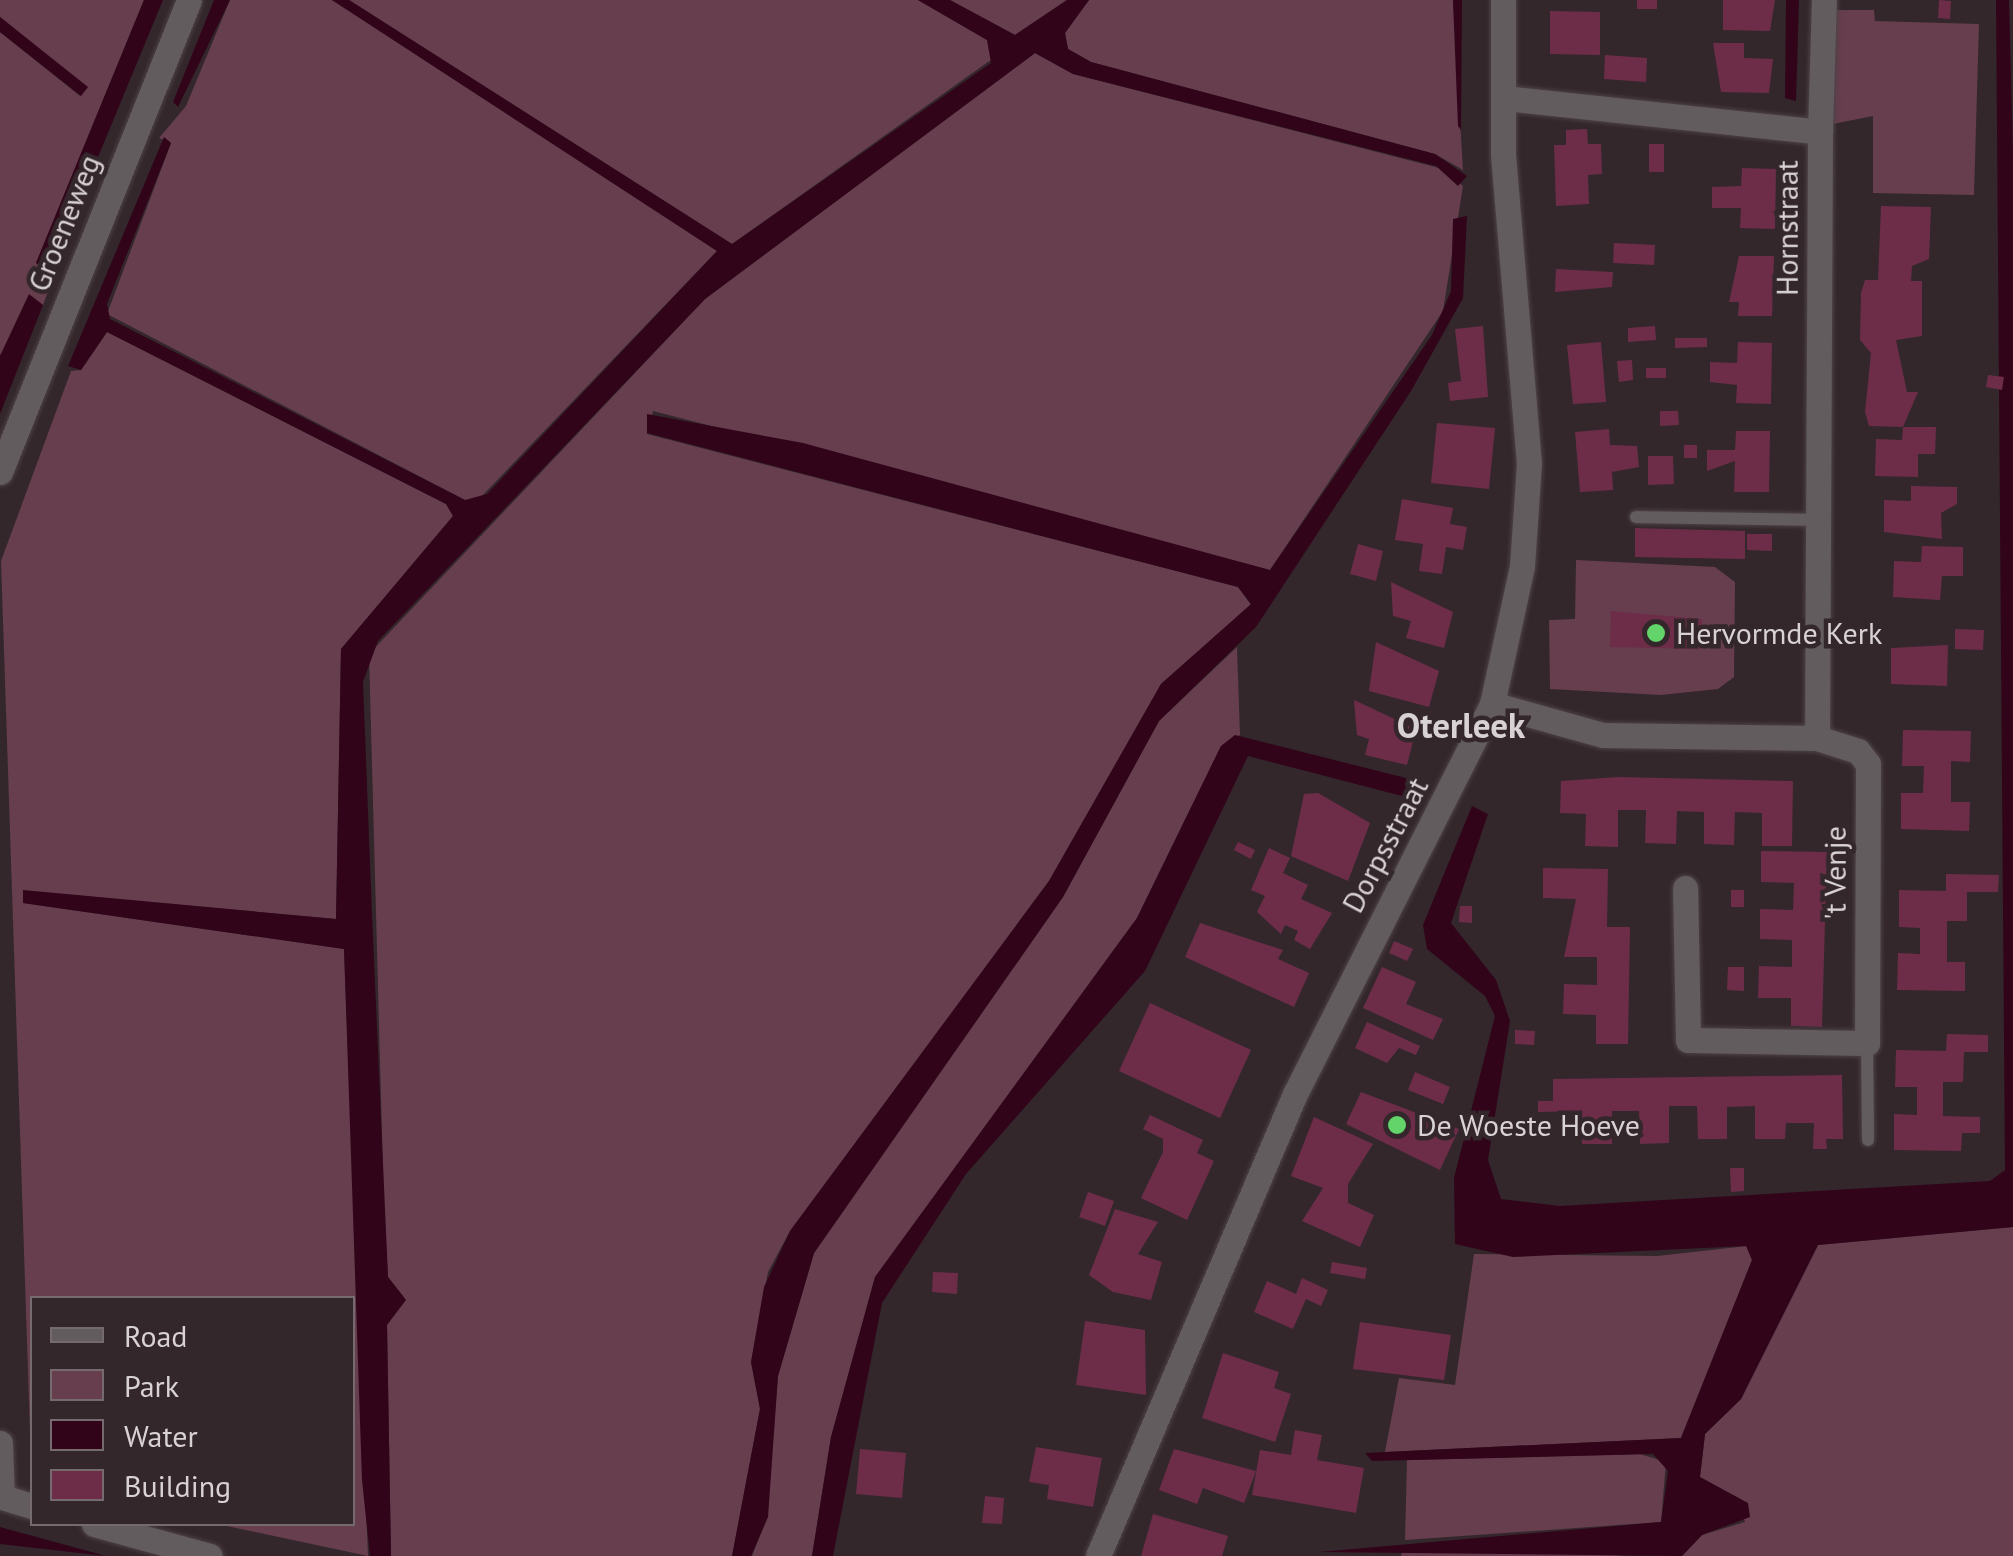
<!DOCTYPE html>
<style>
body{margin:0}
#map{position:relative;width:2013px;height:1556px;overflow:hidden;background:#33272b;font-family:"PT Sans",sans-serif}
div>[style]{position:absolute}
.green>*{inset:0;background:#663e4e}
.water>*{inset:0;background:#31041a}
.building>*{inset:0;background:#6d2d49}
.roads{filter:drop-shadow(0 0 2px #4e4246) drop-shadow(0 0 2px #4e4246)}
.service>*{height:12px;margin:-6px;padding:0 6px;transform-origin:6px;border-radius:6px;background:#625c5e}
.minor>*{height:25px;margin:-12.5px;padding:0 12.5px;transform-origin:12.5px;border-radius:12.5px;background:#625c5e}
.tertiary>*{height:25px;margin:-12.5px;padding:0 12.5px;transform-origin:12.5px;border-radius:12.5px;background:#625c5e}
.dots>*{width:28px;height:28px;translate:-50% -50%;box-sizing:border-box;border:5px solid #33272b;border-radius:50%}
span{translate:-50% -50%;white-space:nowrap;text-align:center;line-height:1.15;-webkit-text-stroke:9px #33272b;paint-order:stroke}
.street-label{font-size:30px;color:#d9d2d4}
.poi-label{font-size:30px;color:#d9d2d4}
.left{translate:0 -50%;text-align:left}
.quarter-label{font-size:35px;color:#d9d2d4;font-weight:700}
.legend{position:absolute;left:30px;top:1296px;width:325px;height:230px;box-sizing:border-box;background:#33272b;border:2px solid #756b6f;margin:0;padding:12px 18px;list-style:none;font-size:30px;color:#d9d2d4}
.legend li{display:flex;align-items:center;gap:20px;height:50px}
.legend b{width:50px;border:2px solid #756b6f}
</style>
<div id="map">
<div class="green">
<i style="clip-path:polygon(0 0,144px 0,36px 263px,55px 272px,43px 305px,0 355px,0 32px,80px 96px,87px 88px,0 17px)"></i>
<i style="clip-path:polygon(230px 0,332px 0,717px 251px,480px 498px,465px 500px,107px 314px,171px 143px,159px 138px,186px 106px)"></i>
<i style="clip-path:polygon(349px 0,918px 0,987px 40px,995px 57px,732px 244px)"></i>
<i style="clip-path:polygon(950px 0,1067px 0,1015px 35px)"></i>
<i style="clip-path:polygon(1089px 0,1453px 0,1463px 170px,1435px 154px,1091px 62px,1068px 49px,1065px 33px)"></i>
<i style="clip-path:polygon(1836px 10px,1874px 10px,1875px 21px,1979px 24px,1974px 195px,1873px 193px,1873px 116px,1833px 124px)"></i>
<i style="clip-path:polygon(1035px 53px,1073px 74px,1443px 169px,1463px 186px,1443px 311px,1270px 570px,653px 411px,647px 434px,1238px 587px,1251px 605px,1161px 684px,1049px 881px,790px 1231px,768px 1272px,751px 1362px,760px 1409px,732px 1556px,391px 1556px,387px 1325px,403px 1296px,388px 1277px,384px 1209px,369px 654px,705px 299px)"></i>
<i style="clip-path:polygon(107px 332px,446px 504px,453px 516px,341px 649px,336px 919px,23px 891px,23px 903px,344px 949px,368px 1556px,217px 1524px,352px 1524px,352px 1298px,32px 1298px,31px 1462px,1px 561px,71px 371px,81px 370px)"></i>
<i style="clip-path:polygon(1576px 560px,1715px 567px,1735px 582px,1734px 677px,1718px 689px,1661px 695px,1550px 689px,1549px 620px,1575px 619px)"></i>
<i style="clip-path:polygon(1237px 647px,1240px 735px,1221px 746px,1137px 918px,875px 1277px,831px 1437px,812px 1556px,752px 1556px,766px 1520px,778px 1376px,814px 1253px,1063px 897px,1159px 721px)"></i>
<i style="clip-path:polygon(2013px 1227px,2013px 1556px,1682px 1556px,1702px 1535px,1745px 1522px,1735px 1497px,1700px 1477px,1705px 1434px,1741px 1399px,1818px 1245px)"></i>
<i style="clip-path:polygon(1747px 1246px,1752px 1260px,1681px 1438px,1385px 1452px,1399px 1378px,1455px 1385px,1474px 1254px,1657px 1256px)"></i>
<i style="clip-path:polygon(1640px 1454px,1666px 1462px,1661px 1522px,1405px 1540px,1407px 1460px)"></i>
<i style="clip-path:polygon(1545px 1549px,1626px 1556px,1401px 1556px,1402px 1551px)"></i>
</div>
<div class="water">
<i style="clip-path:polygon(144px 0,163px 0,50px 273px,36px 263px)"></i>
<i style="clip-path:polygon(214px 0,230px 0,178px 107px,173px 102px)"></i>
<i style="clip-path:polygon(332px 0,349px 0,732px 244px,991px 63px,987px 40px,918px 0,950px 0,1015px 35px,1067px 0,1089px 0,1065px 33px,1068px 49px,1091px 62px,1435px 154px,1467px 176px,1458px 186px,1436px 166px,1073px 74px,1035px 53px,705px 299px,378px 641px,363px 682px,372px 915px,388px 1277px,406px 1300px,387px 1325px,391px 1556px,370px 1556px,362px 1480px,344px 949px,23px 903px,23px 890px,336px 919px,341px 649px,453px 516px,446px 504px,107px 332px,81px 370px,68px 366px,164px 137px,171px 143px,107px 304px,110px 319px,465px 500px,487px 494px,717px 251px)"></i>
<i style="clip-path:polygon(1453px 0,1462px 0,1461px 130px,1458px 126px)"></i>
<i style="clip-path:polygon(1786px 0,1799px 0,1796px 101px,1785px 98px)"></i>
<i style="clip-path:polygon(1996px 0,2009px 0,2013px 156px,2013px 1227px,1818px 1245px,1741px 1399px,1705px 1434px,1700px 1477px,1748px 1503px,1750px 1517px,1702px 1535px,1682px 1556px,1319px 1552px,1661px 1522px,1668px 1471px,1653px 1454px,1372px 1461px,1365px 1453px,1681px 1438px,1752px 1260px,1746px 1246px,1513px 1257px,1455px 1244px,1454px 1178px,1495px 1016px,1485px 996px,1427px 949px,1423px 925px,1472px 806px,1488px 814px,1451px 923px,1496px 980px,1510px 1021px,1488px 1160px,1501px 1199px,1560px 1206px,1990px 1181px,2005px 1170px)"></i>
<i style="clip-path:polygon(0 17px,88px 87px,81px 96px,0 32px)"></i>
<i style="clip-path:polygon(1467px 216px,1463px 298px,1411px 391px,1256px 627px,1159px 721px,1063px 897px,814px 1253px,778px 1376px,768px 1517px,751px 1556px,732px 1556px,760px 1409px,751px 1362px,764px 1287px,790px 1231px,1049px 881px,1161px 684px,1251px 604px,1238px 587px,647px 433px,647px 414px,803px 443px,1270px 570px,1432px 335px,1451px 291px,1453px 219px)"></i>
<i style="clip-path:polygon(29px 294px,43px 305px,0 414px,0 356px)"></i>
<i style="clip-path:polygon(1235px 735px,1422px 782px,1406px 797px,1248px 756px,1145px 971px,966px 1174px,882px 1303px,833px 1556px,812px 1556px,831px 1437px,875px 1277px,1137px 918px,1221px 746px)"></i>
<i style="clip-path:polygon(0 1527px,106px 1556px,0 1544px)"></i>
</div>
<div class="building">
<i style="clip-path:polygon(1637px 0,1657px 0,1657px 9px,1637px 9px)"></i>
<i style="clip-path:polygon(1723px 0,1775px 0,1770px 31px,1723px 30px)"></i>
<i style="clip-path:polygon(1939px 0,1951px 1px,1950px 19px,1938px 18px)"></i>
<i style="clip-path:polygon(1550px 11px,1600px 12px,1600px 55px,1550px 54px)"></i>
<i style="clip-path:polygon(1713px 43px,1744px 43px,1744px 58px,1773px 59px,1769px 93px,1721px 92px)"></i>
<i style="clip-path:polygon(1605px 55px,1647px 58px,1646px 82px,1604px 79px)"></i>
<i style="clip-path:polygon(1587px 129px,1588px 144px,1601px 144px,1602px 174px,1588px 175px,1589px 204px,1556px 206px,1554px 145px,1566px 145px,1566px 130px)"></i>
<i style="clip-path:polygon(1649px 144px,1664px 144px,1664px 172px,1649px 172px)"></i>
<i style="clip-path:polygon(1742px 168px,1776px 169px,1775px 229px,1740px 228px,1741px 208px,1712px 208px,1712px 187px,1741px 186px)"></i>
<i style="clip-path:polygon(1881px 206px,1931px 207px,1929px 259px,1912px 266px,1911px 281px,1922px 281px,1922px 336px,1896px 340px,1907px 392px,1918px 392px,1903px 427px,1869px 426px,1865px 412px,1871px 353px,1860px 340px,1861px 293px,1865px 280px,1878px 280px)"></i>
<i style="clip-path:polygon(1614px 243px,1655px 245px,1654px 265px,1613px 263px)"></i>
<i style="clip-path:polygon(1739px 256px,1774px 256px,1772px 316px,1738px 316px,1739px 302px,1729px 302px)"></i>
<i style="clip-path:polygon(1556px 269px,1613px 272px,1612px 287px,1555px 292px)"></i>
<i style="clip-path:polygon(1483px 326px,1488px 397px,1450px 401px,1448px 383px,1461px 381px,1455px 329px)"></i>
<i style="clip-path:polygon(1655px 326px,1656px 340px,1628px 342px,1628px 328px)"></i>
<i style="clip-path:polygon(1675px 338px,1707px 338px,1707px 347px,1675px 348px)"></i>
<i style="clip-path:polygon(1601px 342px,1606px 402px,1573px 404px,1567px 345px)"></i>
<i style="clip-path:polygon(1738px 342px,1772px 343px,1771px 404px,1736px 403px,1737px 385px,1710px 382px,1710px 362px,1737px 363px)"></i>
<i style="clip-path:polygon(1632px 360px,1633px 380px,1619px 382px,1617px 361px)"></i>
<i style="clip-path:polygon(1646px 368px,1666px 368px,1666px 378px,1646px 378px)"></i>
<i style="clip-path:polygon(1988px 375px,2004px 377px,2002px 390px,1986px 387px)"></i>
<i style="clip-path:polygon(1660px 411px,1678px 411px,1679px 425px,1660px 426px)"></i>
<i style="clip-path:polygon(1437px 423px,1495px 428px,1489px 489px,1431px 483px)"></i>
<i style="clip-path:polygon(1903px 427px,1936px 427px,1935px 454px,1918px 454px,1918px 477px,1875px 476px,1876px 439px,1902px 440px)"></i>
<i style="clip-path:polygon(1609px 429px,1610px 445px,1637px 446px,1639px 467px,1612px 472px,1613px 490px,1580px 492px,1575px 432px)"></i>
<i style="clip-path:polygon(1736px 431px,1770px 431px,1769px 492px,1734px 492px,1735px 461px,1707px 471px,1707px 450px,1735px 450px)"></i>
<i style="clip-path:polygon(1684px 445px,1697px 445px,1697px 458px,1684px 458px)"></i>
<i style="clip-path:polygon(1648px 456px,1673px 456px,1674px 484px,1648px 485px)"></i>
<i style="clip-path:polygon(1911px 486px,1957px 487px,1957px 504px,1941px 513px,1942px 539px,1884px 532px,1884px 500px,1911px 501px)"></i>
<i style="clip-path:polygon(1402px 499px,1453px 508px,1450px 524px,1467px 527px,1463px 550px,1446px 547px,1442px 574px,1419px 571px,1423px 544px,1395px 540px)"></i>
<i style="clip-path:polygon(1635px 528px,1745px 531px,1745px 559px,1635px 557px)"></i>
<i style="clip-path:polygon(1747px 534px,1772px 534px,1772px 551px,1747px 550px)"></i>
<i style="clip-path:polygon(1358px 544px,1383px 551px,1376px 581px,1350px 574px)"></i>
<i style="clip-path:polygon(1922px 546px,1963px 547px,1963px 576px,1942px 576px,1940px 600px,1893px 597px,1894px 561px,1921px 562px)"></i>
<i style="clip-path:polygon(1391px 582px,1453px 612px,1444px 648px,1406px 638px,1411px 621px,1393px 616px)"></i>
<i style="clip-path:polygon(1611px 611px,1702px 619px,1701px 649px,1610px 647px)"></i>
<i style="clip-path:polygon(1955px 629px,1984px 630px,1983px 650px,1955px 649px)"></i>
<i style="clip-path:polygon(1376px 642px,1439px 671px,1429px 707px,1369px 691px)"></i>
<i style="clip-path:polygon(1948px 645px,1947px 686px,1891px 684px,1891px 648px)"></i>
<i style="clip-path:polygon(1354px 700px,1416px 729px,1407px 765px,1365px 755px,1369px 739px,1357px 735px)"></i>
<i style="clip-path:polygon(1903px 730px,1971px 731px,1970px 762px,1951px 761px,1951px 802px,1970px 802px,1969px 831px,1901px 829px,1901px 793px,1923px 793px,1924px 766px,1902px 766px)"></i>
<i style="clip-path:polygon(1618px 777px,1793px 781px,1792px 846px,1762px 846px,1762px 813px,1735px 812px,1734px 845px,1704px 844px,1704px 812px,1677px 811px,1676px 844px,1645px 843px,1646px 810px,1618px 810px,1618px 847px,1585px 846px,1586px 814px,1560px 813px,1561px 781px)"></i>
<i style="clip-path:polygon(1318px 793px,1370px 823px,1348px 881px,1291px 856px,1304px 794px)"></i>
<i style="clip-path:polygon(1238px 842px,1255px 850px,1251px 859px,1234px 850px)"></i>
<i style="clip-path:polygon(1269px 848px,1290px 858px,1283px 873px,1308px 885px,1301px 899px,1332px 913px,1310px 949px,1294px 940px,1298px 931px,1285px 925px,1281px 934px,1257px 912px,1265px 896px,1251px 890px)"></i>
<i style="clip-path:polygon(1761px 851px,1827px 852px,1822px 1027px,1791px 1026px,1791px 998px,1758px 998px,1759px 966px,1792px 967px,1792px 940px,1760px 939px,1760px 909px,1793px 910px,1794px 883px,1761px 882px)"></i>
<i style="clip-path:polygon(1543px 868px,1608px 869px,1607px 927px,1630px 927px,1628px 1044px,1596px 1044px,1596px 1015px,1563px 1014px,1564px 984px,1597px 985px,1597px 957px,1564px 957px,1576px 899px,1543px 898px)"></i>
<i style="clip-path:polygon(1946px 874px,1999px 875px,1998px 892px,1967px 892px,1967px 921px,1947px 921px,1947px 962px,1965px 962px,1965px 991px,1897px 990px,1898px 953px,1920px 954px,1920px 928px,1899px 927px,1899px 890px,1946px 891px)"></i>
<i style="clip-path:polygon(1731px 890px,1744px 890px,1744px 907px,1731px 907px)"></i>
<i style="clip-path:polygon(1460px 906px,1472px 906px,1472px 923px,1459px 922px)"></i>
<i style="clip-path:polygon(1200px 923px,1283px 950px,1278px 959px,1309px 973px,1294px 1007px,1185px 957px)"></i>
<i style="clip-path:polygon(1394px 941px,1413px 949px,1407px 961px,1389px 953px)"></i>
<i style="clip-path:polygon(1382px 967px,1416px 982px,1406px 1004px,1443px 1019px,1433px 1040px,1363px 1008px)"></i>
<i style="clip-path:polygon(1728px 967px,1744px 967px,1744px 991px,1727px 990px)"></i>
<i style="clip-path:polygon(1150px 1003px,1251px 1050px,1220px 1118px,1119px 1071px)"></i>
<i style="clip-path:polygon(1367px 1022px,1420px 1046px,1416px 1055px,1399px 1048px,1387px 1063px,1355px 1048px)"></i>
<i style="clip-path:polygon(1515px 1030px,1535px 1031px,1534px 1045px,1515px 1044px)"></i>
<i style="clip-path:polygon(1947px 1034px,1988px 1035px,1988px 1052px,1964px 1052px,1963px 1082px,1943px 1082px,1943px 1116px,1980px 1117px,1980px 1133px,1962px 1133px,1961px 1151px,1894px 1150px,1894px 1114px,1917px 1115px,1917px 1087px,1895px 1087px,1896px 1050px,1946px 1051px)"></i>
<i style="clip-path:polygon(1415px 1072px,1450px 1087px,1443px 1104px,1408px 1090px)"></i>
<i style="clip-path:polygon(1842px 1075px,1843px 1139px,1826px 1139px,1827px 1149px,1813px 1149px,1814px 1123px,1786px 1123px,1785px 1139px,1755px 1139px,1755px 1106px,1727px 1107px,1727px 1139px,1698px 1139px,1697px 1106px,1669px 1106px,1669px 1143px,1640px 1144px,1639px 1111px,1612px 1111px,1612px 1144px,1582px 1144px,1582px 1111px,1538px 1112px,1538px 1101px,1553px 1101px,1553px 1079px)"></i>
<i style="clip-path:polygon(1361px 1092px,1459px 1129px,1440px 1170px,1346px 1124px)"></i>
<i style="clip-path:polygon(1150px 1115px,1203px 1140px,1197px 1153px,1214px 1161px,1187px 1220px,1141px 1198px,1163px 1152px,1163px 1139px,1143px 1129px)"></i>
<i style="clip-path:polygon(1314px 1117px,1373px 1144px,1348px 1184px,1348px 1203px,1374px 1215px,1360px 1247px,1302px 1221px,1323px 1188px,1291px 1176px)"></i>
<i style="clip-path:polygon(1730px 1168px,1744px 1168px,1744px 1191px,1731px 1192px)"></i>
<i style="clip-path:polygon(1088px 1192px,1114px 1201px,1105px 1226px,1079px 1217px)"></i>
<i style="clip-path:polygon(1115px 1209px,1158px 1222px,1138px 1254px,1162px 1262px,1151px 1300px,1113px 1292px,1089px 1275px)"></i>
<i style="clip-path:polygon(1332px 1262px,1367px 1268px,1365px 1279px,1330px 1273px)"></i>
<i style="clip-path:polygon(933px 1272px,958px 1273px,957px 1294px,932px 1292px)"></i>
<i style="clip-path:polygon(1302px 1278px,1328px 1290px,1321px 1306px,1306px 1299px,1293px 1329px,1254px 1312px,1267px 1281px,1296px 1294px)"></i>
<i style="clip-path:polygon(1085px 1321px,1145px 1330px,1146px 1395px,1076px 1385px)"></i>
<i style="clip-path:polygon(1360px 1322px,1451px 1335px,1444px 1380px,1353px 1369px)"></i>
<i style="clip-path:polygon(1223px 1353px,1279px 1372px,1274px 1388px,1291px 1394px,1275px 1442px,1202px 1418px)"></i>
<i style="clip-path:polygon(1295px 1430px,1322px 1435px,1317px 1460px,1364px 1468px,1356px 1513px,1252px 1495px,1260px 1450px,1291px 1455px)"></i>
<i style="clip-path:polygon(1036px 1447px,1102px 1458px,1093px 1507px,1047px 1499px,1049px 1485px,1029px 1482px)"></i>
<i style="clip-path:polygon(860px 1449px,906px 1453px,902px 1498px,856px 1494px)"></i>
<i style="clip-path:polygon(1174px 1449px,1256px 1471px,1244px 1503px,1203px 1488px,1197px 1504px,1159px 1490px)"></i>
<i style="clip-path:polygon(985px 1496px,1004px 1498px,1002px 1524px,982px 1523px)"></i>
<i style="clip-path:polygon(1153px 1514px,1228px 1536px,1222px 1556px,1141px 1556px)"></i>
</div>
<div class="roads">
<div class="service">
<i style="left:1636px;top:517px;width:181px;rotate:0.9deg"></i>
<i style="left:1867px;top:1043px;width:97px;rotate:89.4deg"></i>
</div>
<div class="minor">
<i style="left:1504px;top:98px;width:318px;rotate:6.1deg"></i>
<i style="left:1820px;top:132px;width:606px;rotate:90.28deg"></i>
<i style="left:1820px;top:132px;width:132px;rotate:-88.3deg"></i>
<i style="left:0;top:472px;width:508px;rotate:-68.18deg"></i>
<i style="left:1492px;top:704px;width:115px;rotate:15.6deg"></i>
<i style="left:1603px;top:735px;width:214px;rotate:0.8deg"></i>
<i style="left:1817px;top:738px;width:43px;rotate:17.6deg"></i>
<i style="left:1858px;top:751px;width:16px;rotate:52deg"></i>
<i style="left:1868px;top:764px;width:279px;rotate:90.2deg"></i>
<i style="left:1867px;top:1043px;width:179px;rotate:-179deg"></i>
<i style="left:1688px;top:1040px;width:152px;rotate:-91.1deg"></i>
<i style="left:0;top:1443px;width:54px;rotate:87.9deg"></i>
<i style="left:2px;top:1497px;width:31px;rotate:17deg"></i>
<i style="left:94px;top:1524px;width:120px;rotate:15.4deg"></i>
</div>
<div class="tertiary">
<i style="left:1098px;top:1556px;width:502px;rotate:-66.91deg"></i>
<i style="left:1295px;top:1094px;width:437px;rotate:-63.2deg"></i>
<i style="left:1492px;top:704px;width:141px;rotate:-77.7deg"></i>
<i style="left:1522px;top:566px;width:102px;rotate:-86.1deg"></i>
<i style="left:1529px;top:464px;width:312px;rotate:-94.8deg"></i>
<i style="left:1503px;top:153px;width:153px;rotate:-90deg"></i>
</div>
</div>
<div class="dots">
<i style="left:1656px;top:633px;background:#62d469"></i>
<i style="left:1397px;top:1125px;background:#62d469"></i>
</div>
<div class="street-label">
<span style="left:64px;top:223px;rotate:-68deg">Groeneweg</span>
<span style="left:1787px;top:228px;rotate:-90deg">Hornstraat</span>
<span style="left:1385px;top:845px;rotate:-62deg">Dorpsstraat</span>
<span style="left:1835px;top:873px;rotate:-90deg">'t Venje</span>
</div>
<div class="poi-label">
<span class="left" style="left:1676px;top:633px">Hervormde Kerk</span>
<span class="left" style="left:1417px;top:1125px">De Woeste Hoeve</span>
</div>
<div class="quarter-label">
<span style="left:1461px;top:725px">Oterleek</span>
</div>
<ul class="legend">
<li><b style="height:12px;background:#625c5e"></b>Road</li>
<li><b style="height:28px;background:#663e4e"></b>Park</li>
<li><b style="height:28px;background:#31041a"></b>Water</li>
<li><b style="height:28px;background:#6d2d49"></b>Building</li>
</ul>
</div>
